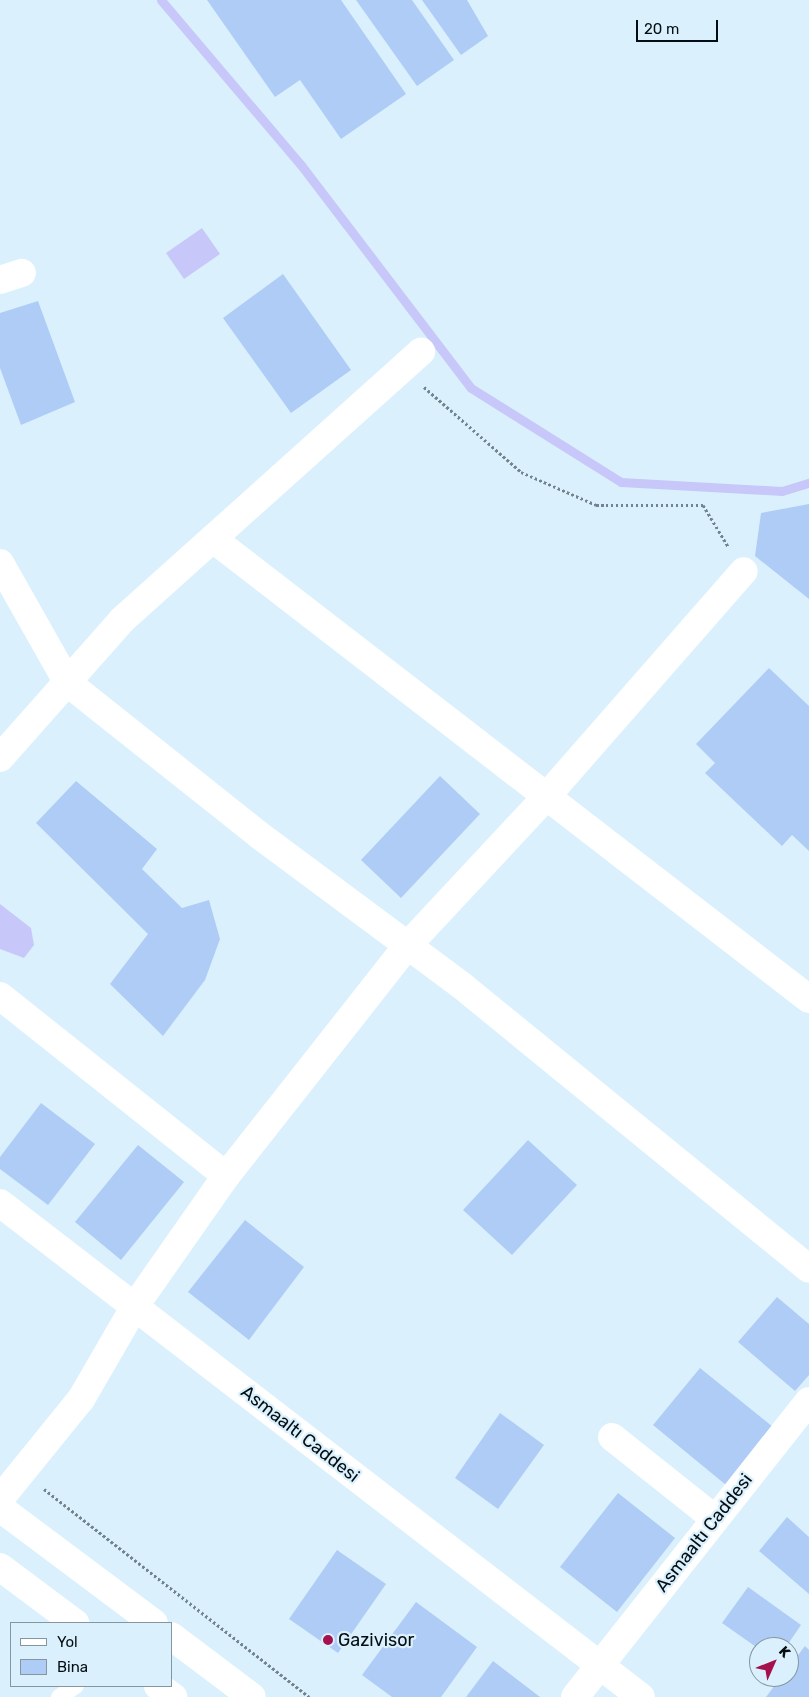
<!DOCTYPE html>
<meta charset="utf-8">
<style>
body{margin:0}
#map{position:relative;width:809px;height:1697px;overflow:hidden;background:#daf1fd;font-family:Rubik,sans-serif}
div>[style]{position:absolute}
.water>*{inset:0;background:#c7c8f9}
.stream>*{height:9px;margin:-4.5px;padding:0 4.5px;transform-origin:4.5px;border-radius:4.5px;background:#c7c8f9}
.building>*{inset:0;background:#aeccf6}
.path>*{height:3px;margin-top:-1.5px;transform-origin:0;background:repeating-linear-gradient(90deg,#74848d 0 2.5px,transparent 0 5px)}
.lane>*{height:16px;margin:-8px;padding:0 8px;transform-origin:8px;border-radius:8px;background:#fff}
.street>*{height:28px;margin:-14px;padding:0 14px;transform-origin:14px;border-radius:14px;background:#fff}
.secondary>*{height:28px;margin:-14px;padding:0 14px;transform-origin:14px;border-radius:14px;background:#fff}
.dots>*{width:14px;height:14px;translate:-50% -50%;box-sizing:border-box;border:2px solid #daf1fd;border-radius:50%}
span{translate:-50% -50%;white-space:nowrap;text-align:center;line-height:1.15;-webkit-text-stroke:4.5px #daf1fd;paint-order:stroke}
.street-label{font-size:18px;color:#040d12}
.poi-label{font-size:18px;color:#040d12}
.left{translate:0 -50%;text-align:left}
.legend{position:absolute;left:10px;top:1622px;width:162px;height:65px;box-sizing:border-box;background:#daf1fd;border:1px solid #84969f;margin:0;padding:6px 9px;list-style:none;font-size:15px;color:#040d12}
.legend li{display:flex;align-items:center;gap:10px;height:25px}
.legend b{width:25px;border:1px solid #84969f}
.north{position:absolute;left:749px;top:1637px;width:50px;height:50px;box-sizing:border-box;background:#daf1fd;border:1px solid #84969f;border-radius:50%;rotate:46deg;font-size:14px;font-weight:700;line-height:20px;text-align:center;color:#040d12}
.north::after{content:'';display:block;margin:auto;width:18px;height:22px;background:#a5104d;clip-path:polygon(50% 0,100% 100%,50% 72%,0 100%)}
.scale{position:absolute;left:636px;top:20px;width:82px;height:22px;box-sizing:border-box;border:2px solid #040d12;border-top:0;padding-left:6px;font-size:15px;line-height:18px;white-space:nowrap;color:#040d12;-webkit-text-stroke:4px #daf1fd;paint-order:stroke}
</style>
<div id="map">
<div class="water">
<i style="clip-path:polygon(202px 228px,220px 254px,184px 279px,166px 253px)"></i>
<i style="clip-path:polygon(0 904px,31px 928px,34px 945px,24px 958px,0 949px)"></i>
</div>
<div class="stream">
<i style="left:161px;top:0;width:216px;rotate:49.7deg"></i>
<i style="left:301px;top:165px;width:280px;rotate:52.7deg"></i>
<i style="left:471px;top:388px;width:177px;rotate:32.1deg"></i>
<i style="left:621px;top:482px;width:161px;rotate:3.2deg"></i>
<i style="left:782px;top:491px;width:28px;rotate:-17deg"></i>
</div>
<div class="building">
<i style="clip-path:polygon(207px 0,341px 0,406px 94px,341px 139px,300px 80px,275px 97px)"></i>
<i style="clip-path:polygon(356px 0,412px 0,454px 60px,417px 86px)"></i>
<i style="clip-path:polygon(422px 0,467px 0,488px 36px,461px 55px)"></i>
<i style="clip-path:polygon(283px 274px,351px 370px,291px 413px,223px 318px)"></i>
<i style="clip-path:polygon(38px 301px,75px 402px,21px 425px,0 368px,0 313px)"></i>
<i style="clip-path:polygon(809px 504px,809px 599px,755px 556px,761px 513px)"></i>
<i style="clip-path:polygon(769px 668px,809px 706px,809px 851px,792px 835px,782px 846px,705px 773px,715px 763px,696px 744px)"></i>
<i style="clip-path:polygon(440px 776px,480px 814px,401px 898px,361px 860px)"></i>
<i style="clip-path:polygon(76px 781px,157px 849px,142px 869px,182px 908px,209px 900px,220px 939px,205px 980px,163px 1036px,110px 984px,148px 934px,36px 823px)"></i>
<i style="clip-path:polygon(41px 1103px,95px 1144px,48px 1205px,0 1169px,0 1157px)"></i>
<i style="clip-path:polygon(528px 1140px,577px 1185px,512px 1255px,463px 1210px)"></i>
<i style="clip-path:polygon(138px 1145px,184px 1182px,121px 1260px,75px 1222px)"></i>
<i style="clip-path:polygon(245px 1220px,304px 1267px,249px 1340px,188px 1292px)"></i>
<i style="clip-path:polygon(777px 1297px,809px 1324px,809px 1375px,795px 1391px,738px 1342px)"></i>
<i style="clip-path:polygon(700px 1368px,773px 1427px,726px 1485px,653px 1425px)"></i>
<i style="clip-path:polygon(500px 1413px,544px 1445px,498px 1509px,455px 1478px)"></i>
<i style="clip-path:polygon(618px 1493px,675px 1538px,617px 1612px,560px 1567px)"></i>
<i style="clip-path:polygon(787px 1517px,809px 1537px,809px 1594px,759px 1551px)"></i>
<i style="clip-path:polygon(337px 1550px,386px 1584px,338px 1653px,289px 1619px)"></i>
<i style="clip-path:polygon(748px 1587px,801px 1625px,786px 1647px,759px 1649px,722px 1623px)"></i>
<i style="clip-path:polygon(416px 1602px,477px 1647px,441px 1697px,392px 1697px,362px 1675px)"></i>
<i style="clip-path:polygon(805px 1646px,809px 1650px,809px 1697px,766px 1697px,781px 1677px,789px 1677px,789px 1667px)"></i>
<i style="clip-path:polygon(493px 1661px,540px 1697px,466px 1697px)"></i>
</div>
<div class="path">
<i style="left:424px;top:387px;width:129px;rotate:41.2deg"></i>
<i style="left:521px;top:472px;width:82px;rotate:23.7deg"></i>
<i style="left:596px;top:505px;width:107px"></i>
<i style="left:703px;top:505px;width:50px;rotate:58.8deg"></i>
<i style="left:44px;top:1489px;width:337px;rotate:38.1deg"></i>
</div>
<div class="lane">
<i style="left:59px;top:1697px;width:20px;rotate:-33deg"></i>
</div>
<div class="street">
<i style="left:0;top:280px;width:23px;rotate:-18deg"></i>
<i style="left:213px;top:539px;width:753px;rotate:37.66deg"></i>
<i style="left:0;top:563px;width:138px;rotate:60.5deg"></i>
<i style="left:68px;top:683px;width:244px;rotate:38.5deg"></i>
<i style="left:259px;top:835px;width:252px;rotate:36.6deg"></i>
<i style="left:461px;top:985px;width:449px;rotate:39.2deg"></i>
<i style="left:0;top:758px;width:184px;rotate:-48.5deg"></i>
<i style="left:122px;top:620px;width:402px;rotate:-41.9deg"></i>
<i style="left:0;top:996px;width:289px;rotate:38.5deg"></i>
<i style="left:226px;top:1176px;width:159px;rotate:125deg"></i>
<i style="left:135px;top:1306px;width:108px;rotate:120.1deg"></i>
<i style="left:81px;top:1399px;width:129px;rotate:129deg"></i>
<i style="left:226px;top:1176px;width:294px;rotate:-51.8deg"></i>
<i style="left:408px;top:945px;width:202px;rotate:-47deg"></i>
<i style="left:546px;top:797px;width:300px;rotate:-48.8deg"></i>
<i style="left:0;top:1203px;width:809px;rotate:37.62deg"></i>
<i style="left:612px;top:1437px;width:132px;rotate:38.5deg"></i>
<i style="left:575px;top:1697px;width:377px;rotate:-51.7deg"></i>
</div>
<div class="secondary">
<i style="left:0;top:1508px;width:192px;rotate:36.8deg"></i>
<i style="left:0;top:1567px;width:94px;rotate:36.7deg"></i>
<i style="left:171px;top:1636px;width:101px;rotate:37deg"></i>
<i style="left:158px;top:1686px;width:19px;rotate:36deg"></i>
</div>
<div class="dots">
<i style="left:328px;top:1640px;background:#a5104d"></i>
</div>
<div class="street-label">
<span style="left:300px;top:1434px;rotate:38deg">Asmaaltı Caddesi</span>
<span style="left:704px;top:1533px;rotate:-52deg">Asmaaltı Caddesi</span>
</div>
<div class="poi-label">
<span class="left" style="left:338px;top:1640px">Gazivisor</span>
</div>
<ul class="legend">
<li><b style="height:6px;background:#fff"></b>Yol</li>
<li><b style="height:14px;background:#aeccf6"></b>Bina</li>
</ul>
<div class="north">K</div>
<div class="scale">20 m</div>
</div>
